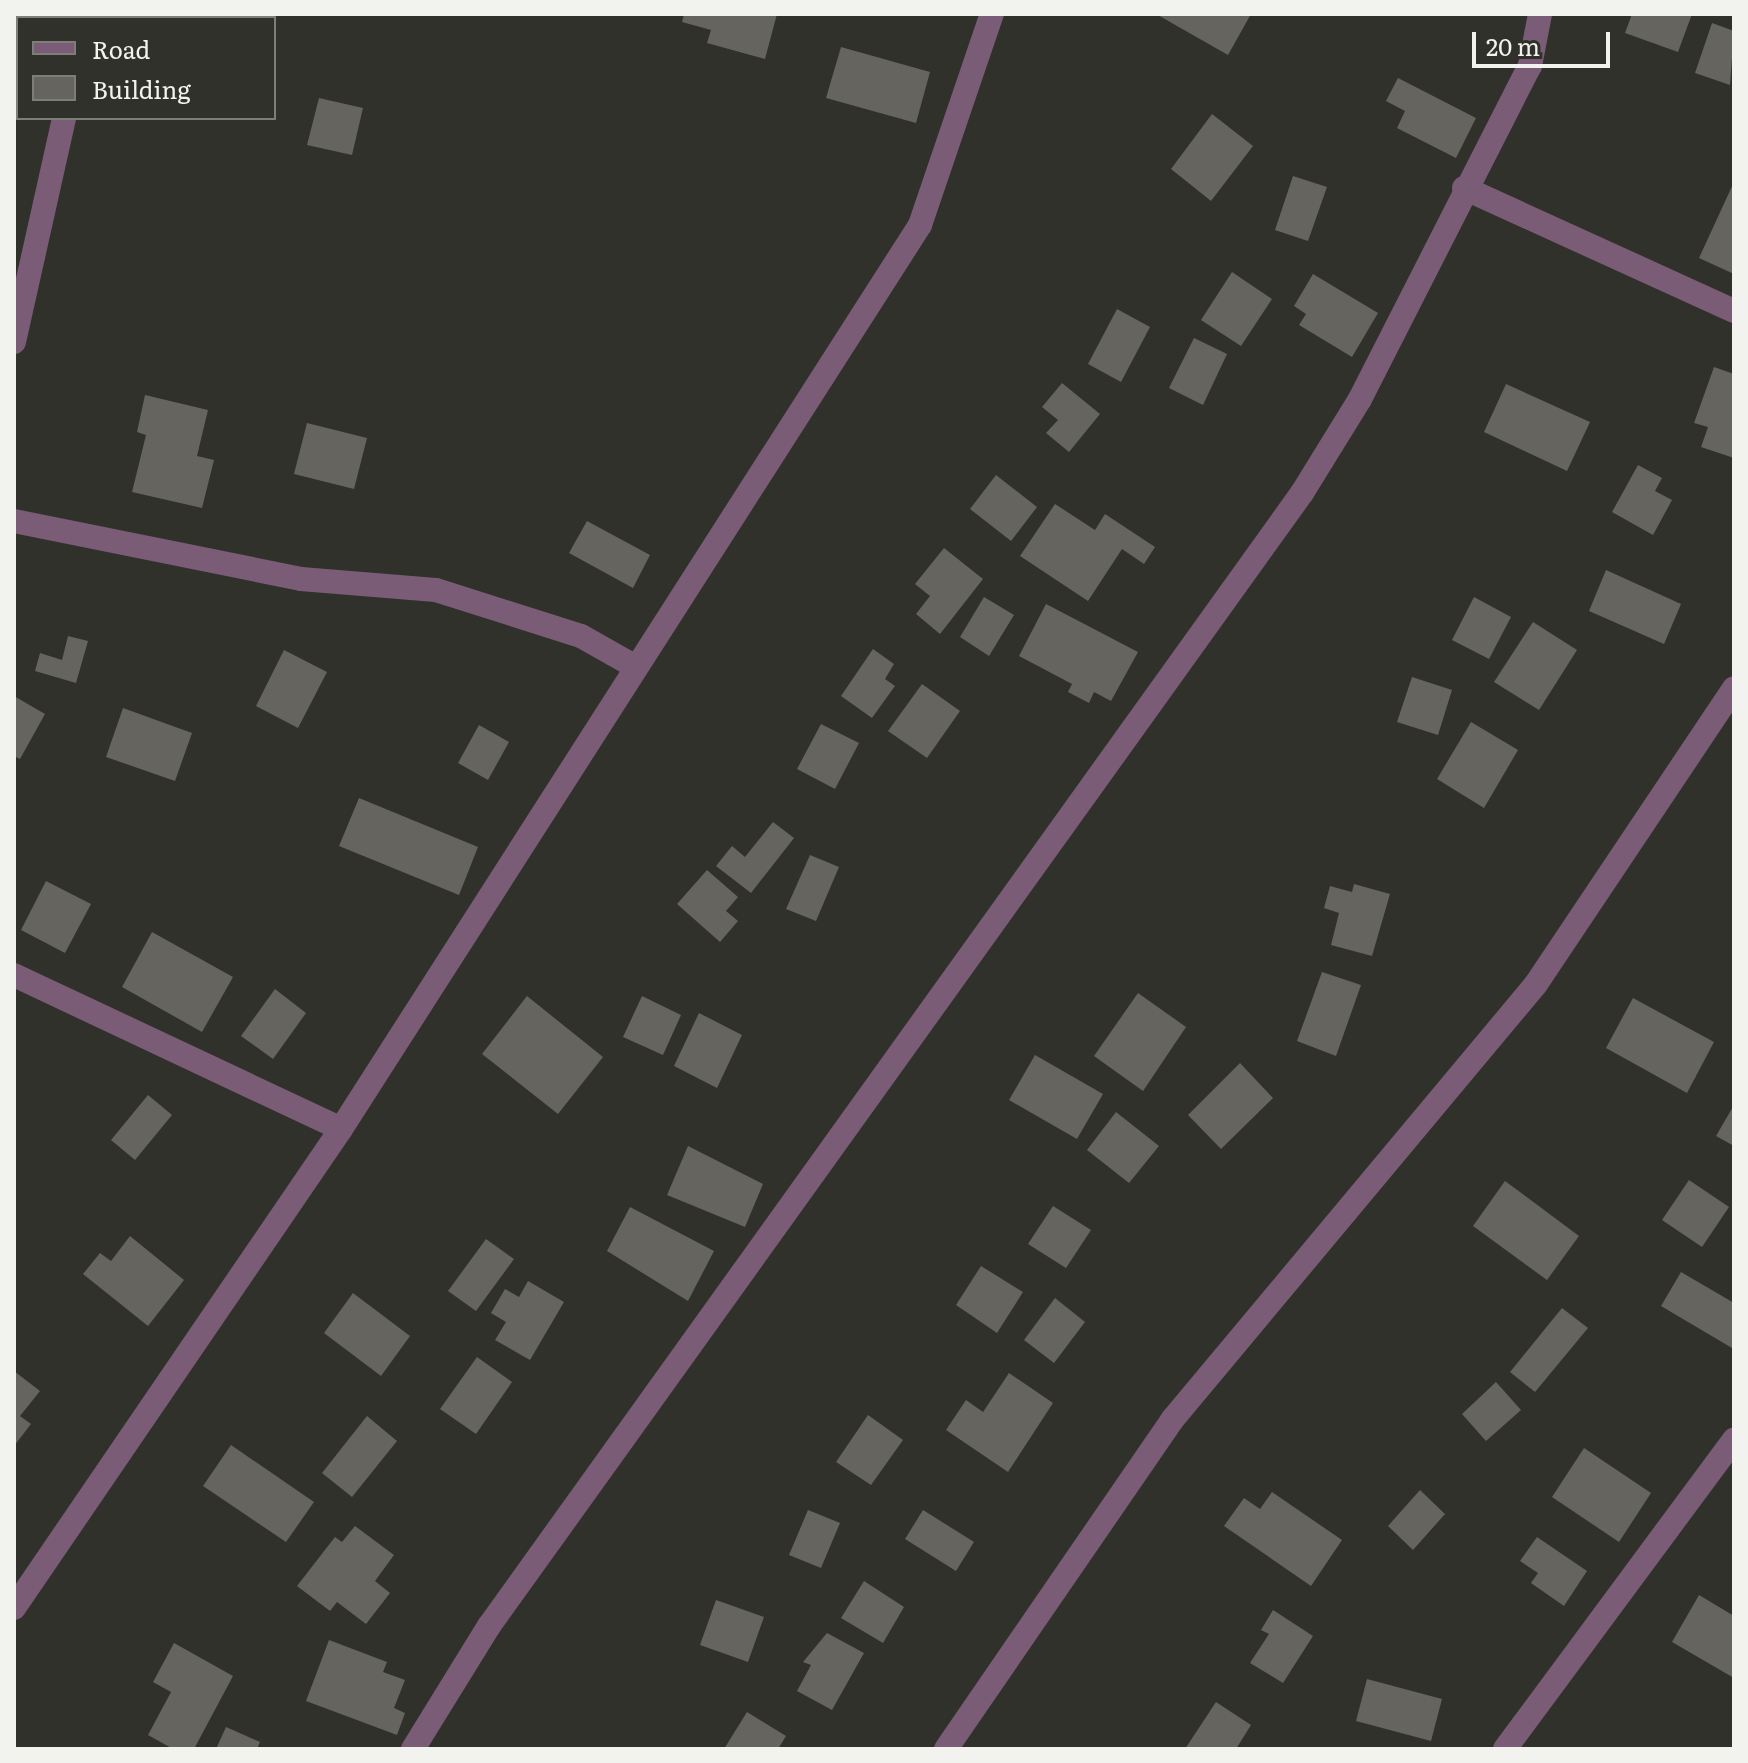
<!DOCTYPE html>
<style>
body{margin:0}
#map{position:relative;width:1748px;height:1763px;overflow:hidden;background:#31312b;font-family:Literata,serif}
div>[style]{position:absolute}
.building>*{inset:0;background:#65645e}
.minor>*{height:24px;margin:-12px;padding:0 12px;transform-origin:12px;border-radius:12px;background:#7b5c76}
span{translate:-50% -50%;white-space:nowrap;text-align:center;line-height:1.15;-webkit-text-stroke:6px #31312b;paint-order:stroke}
.frame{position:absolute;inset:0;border:16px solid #f2f2ee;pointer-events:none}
.legend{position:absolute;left:16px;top:16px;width:260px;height:104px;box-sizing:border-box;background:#31312b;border:2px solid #7e7e79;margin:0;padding:10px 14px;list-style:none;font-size:24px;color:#f2f2ee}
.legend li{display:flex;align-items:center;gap:16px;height:40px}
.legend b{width:40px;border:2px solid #7e7e79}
.scale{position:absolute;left:1472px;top:32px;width:138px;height:36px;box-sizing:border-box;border:4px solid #f2f2ee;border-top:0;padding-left:10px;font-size:24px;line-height:28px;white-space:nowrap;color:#f2f2ee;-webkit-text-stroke:6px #31312b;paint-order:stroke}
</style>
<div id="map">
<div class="building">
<i style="clip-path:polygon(684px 14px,777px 14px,765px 59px,707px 43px,711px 30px,682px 22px)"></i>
<i style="clip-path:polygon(1156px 14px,1251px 14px,1228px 55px)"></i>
<i style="clip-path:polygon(1632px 14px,1692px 14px,1678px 52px,1625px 33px)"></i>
<i style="clip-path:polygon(1712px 23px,1734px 31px,1730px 85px,1695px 73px)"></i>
<i style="clip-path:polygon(841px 47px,930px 72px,916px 123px,826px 98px)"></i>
<i style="clip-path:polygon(1398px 78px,1476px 118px,1456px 158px,1397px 128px,1405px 111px,1386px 101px)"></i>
<i style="clip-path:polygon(319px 98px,363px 108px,352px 155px,307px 145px)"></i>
<i style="clip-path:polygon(1212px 114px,1253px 146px,1211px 201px,1171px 169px)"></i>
<i style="clip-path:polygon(1293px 176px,1327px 187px,1308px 241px,1275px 230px)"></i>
<i style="clip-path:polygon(1734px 182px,1734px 274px,1699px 258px)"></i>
<i style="clip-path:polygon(1232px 272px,1272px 299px,1241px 346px,1201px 320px)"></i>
<i style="clip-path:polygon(1313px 274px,1378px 313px,1352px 357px,1299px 325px,1306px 314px,1294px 306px)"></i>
<i style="clip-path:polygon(1117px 309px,1150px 327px,1121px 382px,1088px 364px)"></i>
<i style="clip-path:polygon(1194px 338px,1227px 354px,1203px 405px,1169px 388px)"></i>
<i style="clip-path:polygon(1714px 367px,1734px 374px,1734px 458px,1701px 447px,1708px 427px,1694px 423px)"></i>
<i style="clip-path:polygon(1062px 383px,1100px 414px,1069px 452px,1046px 433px,1058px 420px,1042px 407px)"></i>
<i style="clip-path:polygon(1506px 384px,1590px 422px,1567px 471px,1484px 432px)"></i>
<i style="clip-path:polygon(145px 395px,208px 410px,197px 456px,214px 460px,202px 508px,132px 492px,146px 435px,137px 432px)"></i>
<i style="clip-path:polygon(307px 423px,367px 438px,354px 489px,294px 474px)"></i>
<i style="clip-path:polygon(1638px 465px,1662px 478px,1655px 491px,1672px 500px,1653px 535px,1612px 512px)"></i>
<i style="clip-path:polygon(996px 475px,1037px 507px,1011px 541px,970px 509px)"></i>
<i style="clip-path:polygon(1055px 504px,1095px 530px,1105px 514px,1155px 547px,1144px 564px,1122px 549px,1088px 601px,1020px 556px)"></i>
<i style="clip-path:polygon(587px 521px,650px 555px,633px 588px,569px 553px)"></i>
<i style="clip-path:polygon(944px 548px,983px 579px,940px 634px,916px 614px,930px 596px,915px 584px)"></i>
<i style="clip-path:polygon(1606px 570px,1681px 604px,1664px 644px,1589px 611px)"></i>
<i style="clip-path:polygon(984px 597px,1014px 615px,989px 656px,960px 637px)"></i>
<i style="clip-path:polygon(1474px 597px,1511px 617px,1489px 659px,1452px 640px)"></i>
<i style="clip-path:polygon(1046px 604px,1138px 652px,1111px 701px,1094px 692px,1089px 703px,1068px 692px,1072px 684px,1019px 656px)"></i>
<i style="clip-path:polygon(1533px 622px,1577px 650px,1539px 710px,1494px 682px)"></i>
<i style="clip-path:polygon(68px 636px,88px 641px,76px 683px,35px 671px,40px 653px,62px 660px)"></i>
<i style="clip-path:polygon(873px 649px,894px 664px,885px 679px,895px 686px,872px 718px,841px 696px)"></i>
<i style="clip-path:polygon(284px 650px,327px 672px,298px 728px,256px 706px)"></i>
<i style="clip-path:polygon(1412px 677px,1452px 690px,1438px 735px,1397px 722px)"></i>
<i style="clip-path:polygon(922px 684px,960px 711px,927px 758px,888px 731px)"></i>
<i style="clip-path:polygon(14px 696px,45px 714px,20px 759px,14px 756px)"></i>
<i style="clip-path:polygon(123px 708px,192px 733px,175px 781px,106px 757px)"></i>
<i style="clip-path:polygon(1471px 722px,1518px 750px,1484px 808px,1437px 779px)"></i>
<i style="clip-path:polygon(821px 724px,859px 743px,835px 789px,797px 769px)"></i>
<i style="clip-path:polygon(479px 725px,509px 742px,488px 780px,458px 763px)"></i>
<i style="clip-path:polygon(359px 798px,478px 847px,459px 895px,339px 846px)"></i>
<i style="clip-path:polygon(773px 822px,794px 838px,751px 893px,716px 866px,732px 846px,745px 857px)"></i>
<i style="clip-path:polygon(810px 855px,839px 867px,816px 921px,786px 909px)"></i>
<i style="clip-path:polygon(707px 870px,738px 897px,726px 911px,738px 921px,720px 942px,677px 904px)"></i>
<i style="clip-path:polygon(46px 881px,91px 904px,65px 953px,21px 930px)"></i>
<i style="clip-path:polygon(1354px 884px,1390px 894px,1372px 956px,1331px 945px,1339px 913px,1324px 908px,1330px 886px,1352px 892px)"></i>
<i style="clip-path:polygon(152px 932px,233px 977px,202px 1032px,122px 987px)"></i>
<i style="clip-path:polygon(1322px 972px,1361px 985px,1336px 1056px,1297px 1041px)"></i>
<i style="clip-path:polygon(275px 989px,306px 1013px,273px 1059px,241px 1036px)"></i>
<i style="clip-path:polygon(1138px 993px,1186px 1027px,1143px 1091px,1094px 1056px)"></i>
<i style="clip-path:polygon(527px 996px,603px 1057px,558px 1114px,482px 1054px)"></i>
<i style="clip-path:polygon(642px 996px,681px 1015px,663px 1055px,623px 1037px)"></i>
<i style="clip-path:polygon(1633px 998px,1714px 1042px,1687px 1093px,1606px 1048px)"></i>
<i style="clip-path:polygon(699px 1013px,742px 1035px,717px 1088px,674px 1066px)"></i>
<i style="clip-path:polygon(1035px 1055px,1103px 1094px,1077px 1139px,1009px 1100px)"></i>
<i style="clip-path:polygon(1240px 1063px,1273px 1098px,1221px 1149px,1188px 1115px)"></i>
<i style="clip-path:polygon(148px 1095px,172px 1115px,135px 1160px,111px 1140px)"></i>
<i style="clip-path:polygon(1734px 1105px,1734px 1146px,1716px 1136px)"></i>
<i style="clip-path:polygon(1116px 1112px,1159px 1146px,1129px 1183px,1087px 1150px)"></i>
<i style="clip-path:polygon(688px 1146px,763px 1184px,745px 1227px,667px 1195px)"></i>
<i style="clip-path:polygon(1689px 1180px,1729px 1207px,1702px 1247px,1662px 1220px)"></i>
<i style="clip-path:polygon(1505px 1181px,1579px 1236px,1547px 1280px,1473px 1226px)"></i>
<i style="clip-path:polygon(1053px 1206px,1091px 1230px,1066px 1268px,1028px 1244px)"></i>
<i style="clip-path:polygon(630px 1207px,714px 1251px,688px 1301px,607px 1251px)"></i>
<i style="clip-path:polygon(130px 1236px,184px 1280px,148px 1326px,83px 1274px,100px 1253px,111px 1261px)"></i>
<i style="clip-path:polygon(486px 1239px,514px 1259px,476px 1311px,448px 1291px)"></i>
<i style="clip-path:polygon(981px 1266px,1023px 1292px,997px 1333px,956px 1305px)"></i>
<i style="clip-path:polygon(1681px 1272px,1734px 1303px,1732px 1348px,1661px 1306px)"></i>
<i style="clip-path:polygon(528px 1281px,564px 1302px,530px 1360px,495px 1340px,506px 1322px,491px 1313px,505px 1289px,519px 1297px)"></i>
<i style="clip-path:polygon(353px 1293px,410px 1336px,381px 1376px,324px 1333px)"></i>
<i style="clip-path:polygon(1055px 1298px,1085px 1322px,1054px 1363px,1024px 1340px)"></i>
<i style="clip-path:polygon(1562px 1308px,1588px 1328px,1535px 1392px,1510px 1372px)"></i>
<i style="clip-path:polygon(477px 1357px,512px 1382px,476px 1434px,440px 1409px)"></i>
<i style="clip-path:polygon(14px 1371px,40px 1391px,20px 1416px,31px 1424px,14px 1446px)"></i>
<i style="clip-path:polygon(1009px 1373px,1053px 1403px,1008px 1472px,946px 1430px,966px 1400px,983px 1412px)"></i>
<i style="clip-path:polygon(1496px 1382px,1521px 1410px,1486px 1441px,1462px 1414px)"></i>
<i style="clip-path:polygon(868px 1415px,903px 1440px,871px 1485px,836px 1462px)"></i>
<i style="clip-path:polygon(367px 1416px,397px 1441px,352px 1497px,322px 1473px)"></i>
<i style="clip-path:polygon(231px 1445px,314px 1502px,286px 1542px,203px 1486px)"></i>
<i style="clip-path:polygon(1584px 1448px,1651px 1493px,1619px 1542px,1552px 1497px)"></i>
<i style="clip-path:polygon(1420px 1490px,1445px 1514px,1413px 1550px,1388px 1526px)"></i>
<i style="clip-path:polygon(1272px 1492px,1342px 1540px,1311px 1586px,1224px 1526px,1244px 1498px,1260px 1509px)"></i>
<i style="clip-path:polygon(808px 1510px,840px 1523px,821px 1568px,789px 1555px)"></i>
<i style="clip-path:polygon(923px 1510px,974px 1542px,956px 1571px,905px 1539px)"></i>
<i style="clip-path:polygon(355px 1526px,394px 1555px,375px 1581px,390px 1593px,366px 1624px,337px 1602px,330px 1611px,297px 1586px,335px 1537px,342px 1542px)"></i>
<i style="clip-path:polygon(1537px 1537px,1587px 1571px,1564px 1606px,1531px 1583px,1538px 1573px,1520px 1561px)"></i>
<i style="clip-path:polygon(864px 1581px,904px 1607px,883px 1643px,841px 1618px)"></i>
<i style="clip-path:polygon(1699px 1595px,1734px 1616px,1734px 1678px,1672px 1642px)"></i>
<i style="clip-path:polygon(716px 1600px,764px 1617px,748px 1662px,700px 1645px)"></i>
<i style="clip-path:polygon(1273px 1610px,1313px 1636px,1283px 1683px,1250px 1663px,1269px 1634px,1261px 1630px)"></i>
<i style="clip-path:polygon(827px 1633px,864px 1653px,832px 1710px,797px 1691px,811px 1665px,803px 1662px)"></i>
<i style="clip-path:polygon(329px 1640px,387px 1662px,383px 1672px,405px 1680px,394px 1708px,405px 1713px,397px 1735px,306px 1701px)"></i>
<i style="clip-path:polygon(174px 1643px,233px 1676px,194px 1749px,173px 1749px,148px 1735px,171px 1692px,153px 1682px)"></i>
<i style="clip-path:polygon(1367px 1679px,1442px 1699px,1431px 1741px,1356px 1721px)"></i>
<i style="clip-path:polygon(1216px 1702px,1251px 1725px,1236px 1749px,1185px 1749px)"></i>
<i style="clip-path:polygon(747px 1712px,786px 1736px,778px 1749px,724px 1749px)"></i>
<i style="clip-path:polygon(226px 1727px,260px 1742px,257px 1749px,216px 1749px)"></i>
</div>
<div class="minor">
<i style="left:86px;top:18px;width:4px;rotate:-76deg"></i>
<i style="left:1464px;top:188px;width:297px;rotate:24.5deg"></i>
<i style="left:14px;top:342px;width:230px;rotate:-77.4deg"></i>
<i style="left:14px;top:521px;width:293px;rotate:11.4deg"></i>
<i style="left:301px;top:579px;width:135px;rotate:4.7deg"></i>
<i style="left:436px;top:590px;width:152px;rotate:17.6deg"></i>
<i style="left:581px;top:636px;width:63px;rotate:29.4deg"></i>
<i style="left:14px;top:975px;width:361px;rotate:25.2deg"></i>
<i style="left:14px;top:1608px;width:580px;rotate:-55.68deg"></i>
<i style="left:341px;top:1129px;width:1074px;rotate:-57.36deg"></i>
<i style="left:920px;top:225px;width:223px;rotate:-71.2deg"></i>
<i style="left:413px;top:1749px;width:145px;rotate:-58.3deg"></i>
<i style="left:489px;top:1626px;width:1395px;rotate:-54.34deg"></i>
<i style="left:1302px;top:493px;width:110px;rotate:-58.3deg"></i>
<i style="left:1360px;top:399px;width:374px;rotate:-63deg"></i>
<i style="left:1530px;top:66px;width:53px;rotate:-79.1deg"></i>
<i style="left:946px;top:1749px;width:399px;rotate:-55.5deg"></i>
<i style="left:1172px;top:1420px;width:568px;rotate:-50.14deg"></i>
<i style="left:1536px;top:984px;width:356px;rotate:-56.2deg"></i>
<i style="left:1505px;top:1749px;width:385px;rotate:-53.5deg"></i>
</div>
<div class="frame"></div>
<ul class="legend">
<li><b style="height:10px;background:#7b5c76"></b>Road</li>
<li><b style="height:22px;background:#65645e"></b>Building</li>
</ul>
<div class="scale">20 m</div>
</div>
